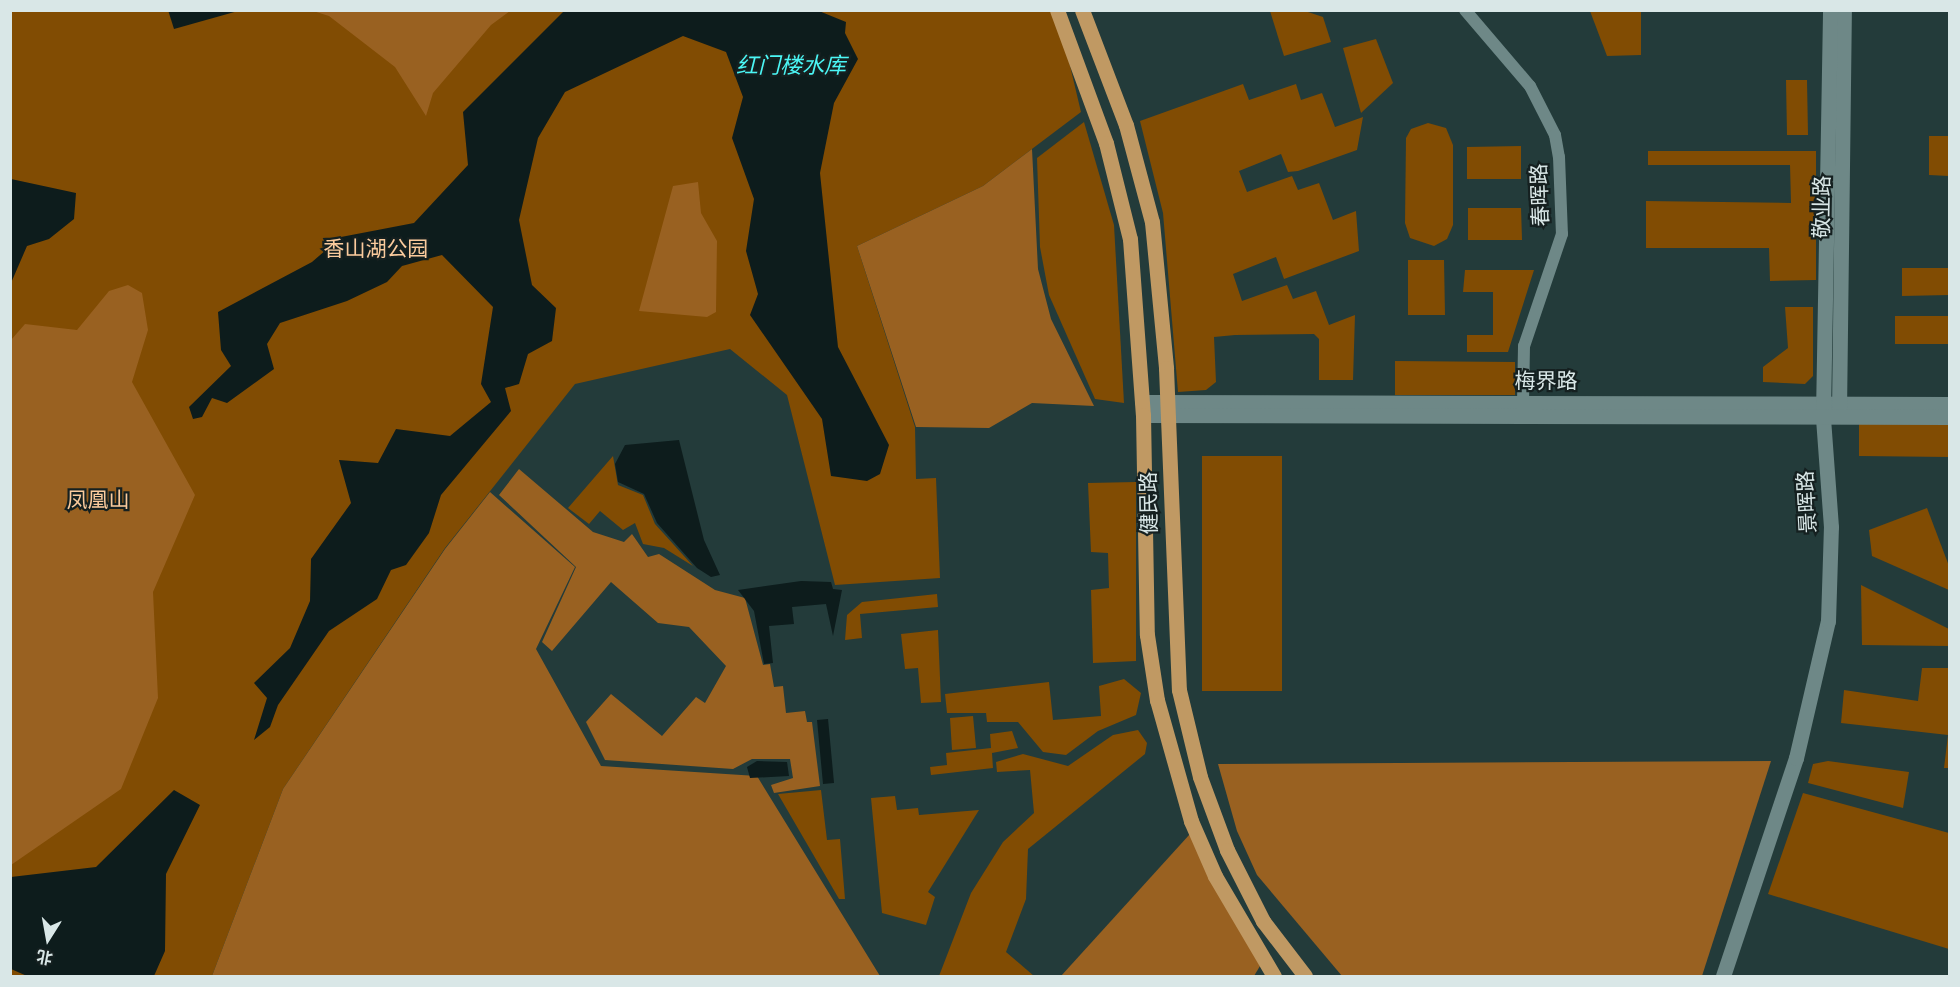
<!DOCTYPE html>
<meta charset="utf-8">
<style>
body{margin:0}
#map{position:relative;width:1960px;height:987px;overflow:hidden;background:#233b3a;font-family:Jost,"Noto Sans SC",sans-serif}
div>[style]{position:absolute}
.green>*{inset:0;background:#814c03}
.forest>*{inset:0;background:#996121}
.water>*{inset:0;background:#0d1c1c}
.minor>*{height:12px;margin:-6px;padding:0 6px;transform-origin:6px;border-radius:6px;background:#6e8887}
.tertiary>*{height:15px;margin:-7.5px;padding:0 7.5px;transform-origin:7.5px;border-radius:7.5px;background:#6e8887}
.secondary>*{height:15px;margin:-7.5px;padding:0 7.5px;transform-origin:7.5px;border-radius:7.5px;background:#6e8887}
.primary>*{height:15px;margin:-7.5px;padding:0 7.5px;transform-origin:7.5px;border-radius:7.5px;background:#c09963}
span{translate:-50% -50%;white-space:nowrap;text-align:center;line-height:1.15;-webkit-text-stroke:4.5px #152020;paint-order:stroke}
.street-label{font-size:21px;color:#d9e7e7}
.park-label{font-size:21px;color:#fbcb9d}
.water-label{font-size:22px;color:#4bf6f5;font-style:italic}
.frame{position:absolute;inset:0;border:12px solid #d9e7e7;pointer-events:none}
.north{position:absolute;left:18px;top:909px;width:60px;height:60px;-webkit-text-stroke:4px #152020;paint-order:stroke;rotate:191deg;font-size:16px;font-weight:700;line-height:24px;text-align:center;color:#d9e7e7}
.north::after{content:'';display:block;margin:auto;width:21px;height:27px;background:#d9e7e7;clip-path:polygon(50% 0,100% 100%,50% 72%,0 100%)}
</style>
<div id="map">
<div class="green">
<i style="clip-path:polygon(10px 11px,1057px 11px,1081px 112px,983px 186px,857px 246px,915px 427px,916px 479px,936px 478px,940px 578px,835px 585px,787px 395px,730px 349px,575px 384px,445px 548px,283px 789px,212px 976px,11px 976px)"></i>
<i style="clip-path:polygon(1270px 11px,1305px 11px,1323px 17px,1331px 42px,1284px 56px)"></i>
<i style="clip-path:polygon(1590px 11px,1641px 11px,1641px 55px,1607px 56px)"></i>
<i style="clip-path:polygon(1376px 39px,1393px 83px,1361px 113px,1343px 48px)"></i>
<i style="clip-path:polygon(1786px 80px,1807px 80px,1808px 135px,1787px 135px)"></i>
<i style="clip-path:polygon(1243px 84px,1249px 100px,1296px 84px,1301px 100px,1322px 93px,1335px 127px,1363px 117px,1357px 150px,1298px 171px,1288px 172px,1281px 154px,1239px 171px,1247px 192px,1292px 176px,1298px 190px,1319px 183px,1333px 220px,1356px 211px,1359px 251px,1284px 279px,1276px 257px,1233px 274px,1242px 301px,1287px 285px,1293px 299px,1316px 291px,1329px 325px,1355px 315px,1353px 380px,1319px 380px,1319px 339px,1314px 334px,1235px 335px,1214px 337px,1216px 382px,1206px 390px,1178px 392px,1163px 213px,1140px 121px)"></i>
<i style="clip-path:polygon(1084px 122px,1114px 225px,1124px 403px,1095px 399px,1049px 295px,1040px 247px,1037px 158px)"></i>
<i style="clip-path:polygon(1428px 123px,1446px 128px,1453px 145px,1453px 225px,1447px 239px,1434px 246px,1410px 238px,1405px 223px,1406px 138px,1411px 129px)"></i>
<i style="clip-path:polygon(1929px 136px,1949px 136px,1949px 176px,1929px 175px)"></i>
<i style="clip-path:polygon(1521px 146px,1521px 179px,1467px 179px,1467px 147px)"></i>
<i style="clip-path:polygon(1648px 151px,1816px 151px,1816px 280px,1770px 281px,1769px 248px,1646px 248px,1646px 201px,1791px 203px,1790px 165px,1648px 165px)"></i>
<i style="clip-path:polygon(1468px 208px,1521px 208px,1522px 240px,1468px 240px)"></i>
<i style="clip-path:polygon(1408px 260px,1444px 260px,1445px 315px,1408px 315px)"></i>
<i style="clip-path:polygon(1902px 268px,1949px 268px,1949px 295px,1902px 296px)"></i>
<i style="clip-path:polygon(1465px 270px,1534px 270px,1508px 352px,1467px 352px,1467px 335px,1493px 335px,1493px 292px,1463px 292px)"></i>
<i style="clip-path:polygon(1785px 307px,1813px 307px,1813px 376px,1805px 384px,1763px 382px,1763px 367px,1788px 348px)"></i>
<i style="clip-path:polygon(1895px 316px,1949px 316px,1949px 344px,1895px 344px)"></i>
<i style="clip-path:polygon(1395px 361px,1515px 362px,1515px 395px,1395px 395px)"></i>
<i style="clip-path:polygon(1859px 422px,1949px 423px,1949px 457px,1859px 456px)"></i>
<i style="clip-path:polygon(613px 456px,618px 485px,643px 495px,655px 524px,693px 566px,664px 548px,643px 544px,635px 523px,623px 530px,600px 511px,589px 524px,568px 508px)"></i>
<i style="clip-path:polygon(1202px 456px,1282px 456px,1282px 691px,1202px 691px)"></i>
<i style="clip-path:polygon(1136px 482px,1136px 661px,1093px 663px,1091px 590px,1109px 588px,1108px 553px,1091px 552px,1088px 483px)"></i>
<i style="clip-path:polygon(1927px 508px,1949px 566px,1949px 590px,1872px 556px,1869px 530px)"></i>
<i style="clip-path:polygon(1861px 585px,1949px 629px,1949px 646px,1862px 645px)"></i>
<i style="clip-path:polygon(937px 594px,938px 607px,860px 614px,862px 638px,845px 640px,847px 615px,862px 602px)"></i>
<i style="clip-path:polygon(938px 630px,941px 702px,921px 703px,918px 668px,905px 669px,901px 634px)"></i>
<i style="clip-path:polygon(1922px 668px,1949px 668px,1949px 768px,1944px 768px,1948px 735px,1841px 723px,1844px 690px,1918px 701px)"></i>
<i style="clip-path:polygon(1124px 679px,1141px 693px,1136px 715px,1098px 731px,1066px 755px,1043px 752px,1018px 722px,987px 722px,986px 713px,947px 713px,945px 694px,1049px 682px,1053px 720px,1101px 716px,1099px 686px)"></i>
<i style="clip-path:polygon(973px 716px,976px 748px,952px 750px,950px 718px)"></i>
<i style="clip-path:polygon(1138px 730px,1147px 743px,1145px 754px,1028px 849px,1026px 899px,1006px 952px,1034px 976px,939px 976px,971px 893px,1003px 842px,1034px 813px,1030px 770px,997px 772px,996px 762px,1023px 754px,1068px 766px,1113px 735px)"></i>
<i style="clip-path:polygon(1012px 731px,1018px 748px,992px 753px,993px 768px,931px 775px,930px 767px,947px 765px,946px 753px,991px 748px,990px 734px)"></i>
<i style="clip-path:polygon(1828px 761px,1909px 772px,1903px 808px,1808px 783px,1813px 764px)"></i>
<i style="clip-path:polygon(821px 790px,827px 840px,840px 839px,845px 899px,839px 899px,778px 794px)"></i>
<i style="clip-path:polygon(1803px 793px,1949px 833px,1949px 949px,1768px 894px)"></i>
<i style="clip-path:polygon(895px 796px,897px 810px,918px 808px,919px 815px,979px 810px,928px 892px,935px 897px,926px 925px,882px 913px,871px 798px)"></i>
</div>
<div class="forest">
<i style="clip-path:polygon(313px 11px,510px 10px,510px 11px,491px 25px,433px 93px,426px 116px,395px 67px,329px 16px)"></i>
<i style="clip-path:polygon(1032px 149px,1038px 269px,1051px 319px,1094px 406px,1032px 403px,989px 428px,916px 427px,857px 246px,983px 186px)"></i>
<i style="clip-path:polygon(698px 182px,701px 213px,717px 241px,716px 312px,707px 317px,639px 311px,673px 186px)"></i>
<i style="clip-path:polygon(128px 285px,142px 293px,148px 330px,132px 382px,195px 495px,153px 592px,158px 698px,121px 789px,11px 865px,11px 340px,25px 324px,77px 330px,109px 291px)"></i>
<i style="clip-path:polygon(519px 469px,593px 532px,624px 542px,632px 534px,648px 557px,659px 554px,715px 590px,745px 598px,763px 665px,770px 664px,774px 687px,783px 686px,786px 713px,805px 711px,807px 722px,812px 722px,820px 786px,774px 793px,771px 785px,793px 778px,790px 759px,752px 759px,733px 769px,605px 760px,586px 722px,611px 694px,662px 736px,696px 697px,705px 703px,726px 666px,689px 627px,658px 623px,611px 582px,552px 651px,542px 642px,576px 567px,499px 495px)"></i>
<i style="clip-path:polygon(490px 492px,575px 567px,536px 649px,601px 766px,757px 776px,880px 976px,212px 976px,283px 789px,445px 549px)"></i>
<i style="clip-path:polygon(1771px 761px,1702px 976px,1342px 976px,1257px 875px,1237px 831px,1218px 764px)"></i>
<i style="clip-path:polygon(1190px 834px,1260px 966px,1254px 976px,1061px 976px)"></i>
</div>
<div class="water">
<i style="clip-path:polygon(168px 10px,238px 10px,238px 11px,174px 29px)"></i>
<i style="clip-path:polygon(819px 11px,846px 22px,845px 33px,858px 59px,834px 103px,820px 173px,838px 347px,889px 445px,880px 474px,867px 481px,831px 476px,822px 419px,750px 315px,758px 294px,746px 251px,754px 199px,732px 138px,743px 97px,726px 52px,683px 36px,565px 92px,538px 138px,519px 220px,532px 285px,556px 308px,552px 341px,528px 354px,519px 384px,505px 388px,511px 411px,441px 495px,429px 533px,406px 565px,391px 570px,377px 599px,329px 631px,278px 705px,270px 727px,254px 740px,267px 698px,254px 683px,290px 648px,310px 601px,311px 559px,351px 503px,339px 460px,378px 463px,396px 429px,450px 436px,491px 402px,481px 384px,493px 307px,442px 255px,402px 266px,387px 282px,347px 301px,280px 323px,267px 344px,274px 369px,227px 403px,212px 398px,202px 417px,193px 419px,189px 407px,231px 366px,221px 350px,218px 312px,312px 262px,341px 237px,414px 223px,468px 165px,463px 112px,564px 11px)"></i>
<i style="clip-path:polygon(11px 179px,76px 193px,74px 219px,49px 239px,27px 246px,11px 283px)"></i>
<i style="clip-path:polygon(679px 440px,704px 540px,720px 575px,711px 577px,697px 568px,657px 523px,644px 494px,618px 482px,615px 464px,625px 445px)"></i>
<i style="clip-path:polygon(801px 581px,831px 582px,833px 589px,842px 590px,833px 636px,826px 604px,792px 607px,794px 624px,769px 626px,773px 663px,764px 664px,754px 611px,738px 590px)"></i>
<i style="clip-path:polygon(828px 719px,834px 783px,823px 784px,817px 720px)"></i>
<i style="clip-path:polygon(757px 761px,787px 762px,789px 776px,750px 778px,747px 767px)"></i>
<i style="clip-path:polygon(174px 790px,200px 805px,166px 874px,165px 951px,154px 976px,27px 976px,11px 969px,11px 877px,96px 867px)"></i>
</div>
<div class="minor">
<i style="left:1465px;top:10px;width:100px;rotate:49.5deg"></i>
<i style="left:1530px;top:86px;width:55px;rotate:63deg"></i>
<i style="left:1555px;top:135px;width:22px;rotate:80deg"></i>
<i style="left:1559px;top:157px;width:77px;rotate:87.8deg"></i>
<i style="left:1562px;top:234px;width:118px;rotate:108.7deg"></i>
<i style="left:1524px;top:346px;width:55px;rotate:91deg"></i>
</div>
<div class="tertiary">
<i style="left:1723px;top:976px;width:230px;rotate:-71.5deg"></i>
<i style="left:1796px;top:758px;width:141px;rotate:-76.9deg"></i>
<i style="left:1828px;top:621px;width:94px;rotate:-88.2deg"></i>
<i style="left:1831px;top:527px;width:110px;rotate:-94.2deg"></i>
</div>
<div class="secondary">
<i style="left:1142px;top:402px;width:808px;rotate:0.14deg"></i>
<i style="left:1839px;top:412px;width:402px;rotate:-89.3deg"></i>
<i style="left:1823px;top:414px;width:404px;rotate:-89deg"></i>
<i style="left:1143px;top:415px;width:807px;rotate:0.14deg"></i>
</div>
<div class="primary">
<i style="left:1057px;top:10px;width:142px;rotate:69.8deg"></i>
<i style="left:1106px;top:143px;width:99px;rotate:76deg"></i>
<i style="left:1130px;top:239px;width:176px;rotate:85.8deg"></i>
<i style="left:1143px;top:415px;width:220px;rotate:89deg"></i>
<i style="left:1147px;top:635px;width:66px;rotate:81.3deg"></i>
<i style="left:1157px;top:700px;width:126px;rotate:74.3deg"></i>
<i style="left:1191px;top:821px;width:60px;rotate:66.4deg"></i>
<i style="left:1215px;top:876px;width:116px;rotate:59.5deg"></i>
<i style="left:1082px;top:10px;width:123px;rotate:69.1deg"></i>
<i style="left:1126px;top:125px;width:100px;rotate:75deg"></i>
<i style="left:1152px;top:222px;width:147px;rotate:84.5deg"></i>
<i style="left:1166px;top:368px;width:322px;rotate:87.7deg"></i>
<i style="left:1179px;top:690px;width:89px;rotate:76.4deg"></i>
<i style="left:1200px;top:777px;width:78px;rotate:69.7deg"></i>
<i style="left:1227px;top:850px;width:80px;rotate:63.1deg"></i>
<i style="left:1263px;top:921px;width:69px;rotate:52.6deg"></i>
</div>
<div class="street-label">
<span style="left:1540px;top:195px;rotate:-92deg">春晖路</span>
<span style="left:1822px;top:207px;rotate:-89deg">敬业路</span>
<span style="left:1546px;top:381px">梅界路</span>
<span style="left:1807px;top:502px;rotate:-93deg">景晖路</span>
<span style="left:1149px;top:503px;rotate:-91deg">健民路</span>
</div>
<div class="park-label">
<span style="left:376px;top:249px">香山湖公园</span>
<span style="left:98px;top:500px">凤凰山</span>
</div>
<div class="water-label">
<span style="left:791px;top:66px">红门楼水库</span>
</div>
<div class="frame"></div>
<div class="north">北</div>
</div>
